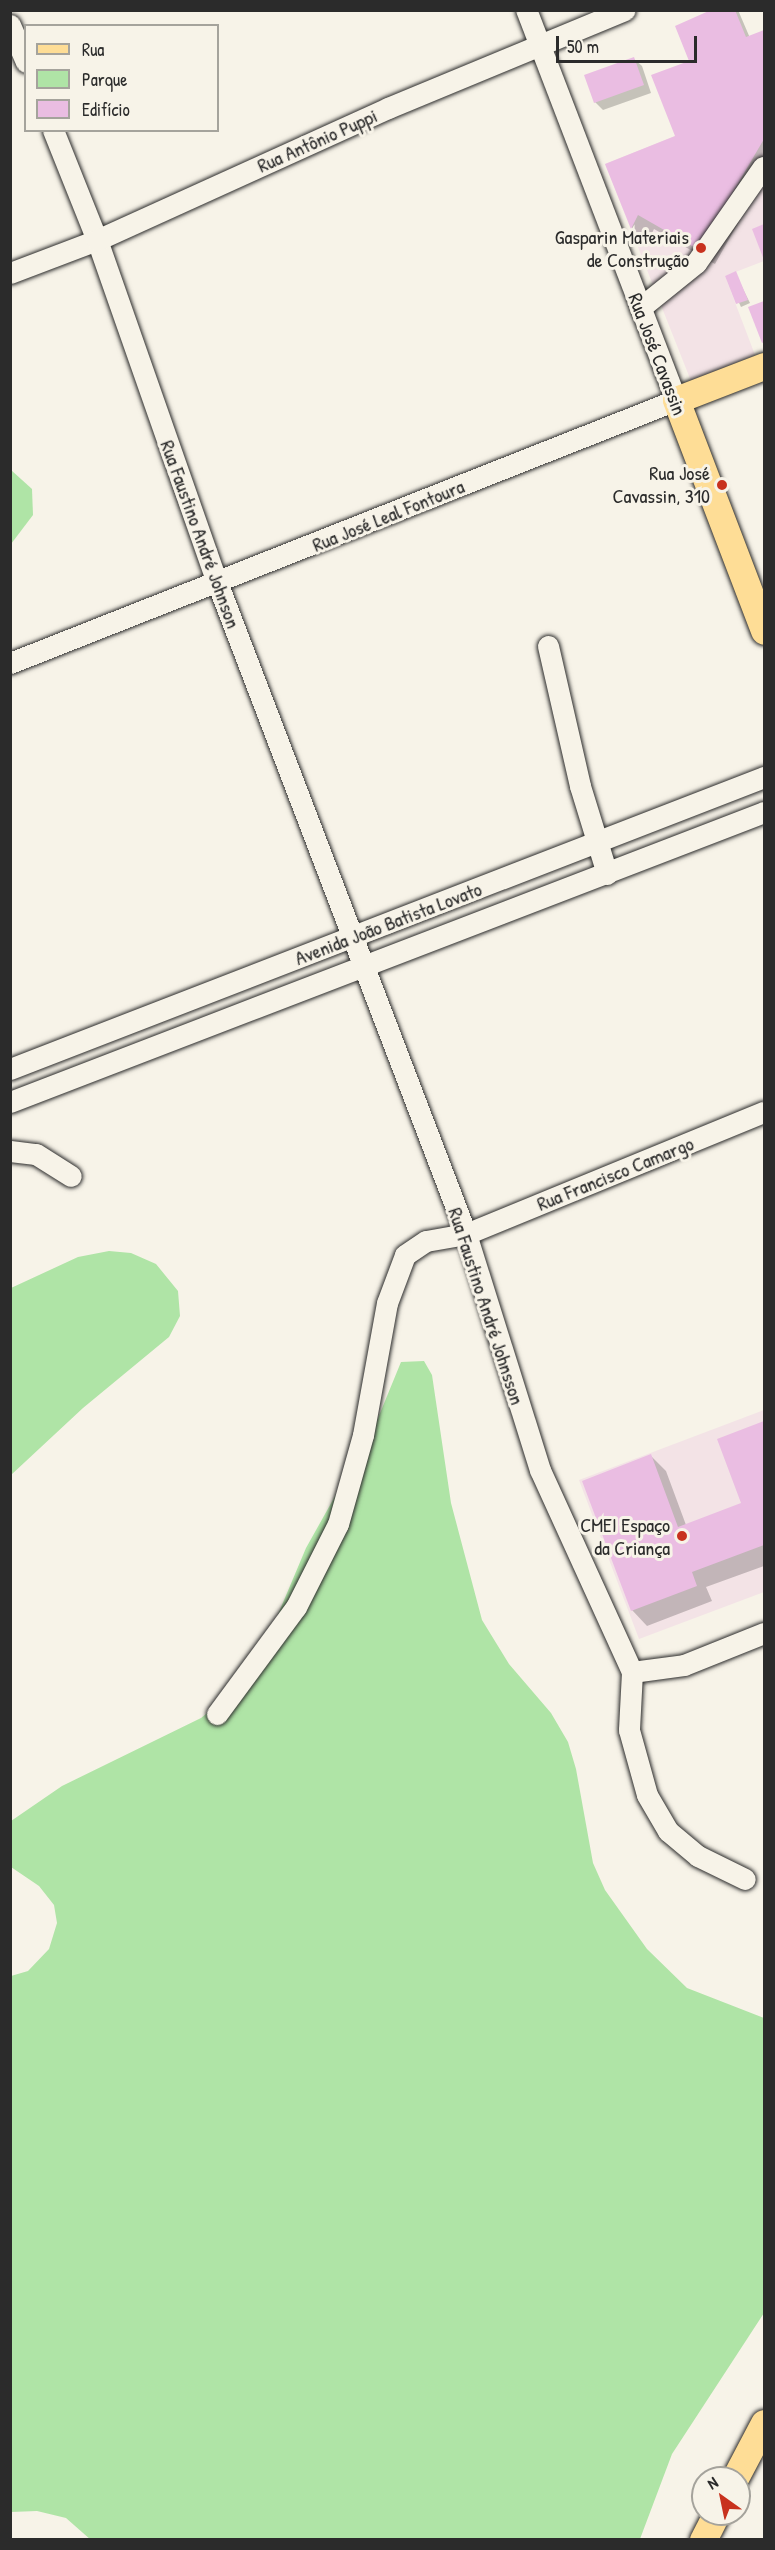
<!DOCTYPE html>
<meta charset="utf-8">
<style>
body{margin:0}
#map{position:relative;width:775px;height:2550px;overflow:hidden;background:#f7f3e8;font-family:"Patrick Hand",sans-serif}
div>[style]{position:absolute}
.built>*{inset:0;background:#f3e3e6}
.green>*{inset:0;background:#afe4a6}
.shadow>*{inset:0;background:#0003}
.building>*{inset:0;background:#eabde2}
.roads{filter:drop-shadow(0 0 2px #2b2b2b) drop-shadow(0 0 2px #2b2b2b)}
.minor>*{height:21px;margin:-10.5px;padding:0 10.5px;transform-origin:10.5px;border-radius:10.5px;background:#f7f3e8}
.major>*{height:27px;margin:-13.5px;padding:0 13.5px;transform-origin:13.5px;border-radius:13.5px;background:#fedd96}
.dots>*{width:16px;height:16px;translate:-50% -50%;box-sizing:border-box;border:3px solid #f7f3e8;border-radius:50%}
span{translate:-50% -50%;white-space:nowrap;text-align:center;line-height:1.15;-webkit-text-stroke:6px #f7f3e8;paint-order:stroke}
.street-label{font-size:20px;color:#2b2b2b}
.poi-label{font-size:20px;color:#2b2b2b}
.right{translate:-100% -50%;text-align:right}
.frame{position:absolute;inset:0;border:12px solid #2b2b2b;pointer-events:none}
.legend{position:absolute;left:24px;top:24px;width:195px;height:108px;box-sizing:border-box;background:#f7f3e8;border:2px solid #a5a39c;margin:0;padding:8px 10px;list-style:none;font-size:18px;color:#2b2b2b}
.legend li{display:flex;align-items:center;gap:12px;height:30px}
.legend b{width:30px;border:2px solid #a5a39c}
.north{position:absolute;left:691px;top:2466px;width:60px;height:60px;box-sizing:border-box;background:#f7f3e8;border:2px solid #a5a39c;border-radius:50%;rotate:327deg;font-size:16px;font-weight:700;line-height:24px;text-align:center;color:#2b2b2b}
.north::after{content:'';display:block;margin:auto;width:21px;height:27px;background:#c8321e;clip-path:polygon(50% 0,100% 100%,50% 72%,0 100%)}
.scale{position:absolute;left:556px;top:36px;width:141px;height:27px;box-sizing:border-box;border:3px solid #2b2b2b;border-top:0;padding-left:8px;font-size:18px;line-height:21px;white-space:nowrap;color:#2b2b2b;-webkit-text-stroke:4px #f7f3e8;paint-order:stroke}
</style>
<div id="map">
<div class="built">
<i style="clip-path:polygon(738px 111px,764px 127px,764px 261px,725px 276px,755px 355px,691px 381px,605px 164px)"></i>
<i style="clip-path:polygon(764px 1410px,764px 1592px,639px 1639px,579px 1480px)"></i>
</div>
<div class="green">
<i style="clip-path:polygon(11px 470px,32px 489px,33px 515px,11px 544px)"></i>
<i style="clip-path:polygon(109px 1251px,131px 1253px,156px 1264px,178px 1291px,180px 1316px,169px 1337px,83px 1408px,11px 1475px,11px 1288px,78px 1257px)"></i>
<i style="clip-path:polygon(424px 1361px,432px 1375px,451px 1503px,482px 1620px,509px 1664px,551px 1713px,568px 1742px,576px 1769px,593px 1863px,605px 1890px,647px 1949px,687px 1988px,764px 2018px,764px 2313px,672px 2454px,640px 2539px,91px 2540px,66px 2518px,37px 2511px,11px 2512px,11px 1976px,28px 1971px,49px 1949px,57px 1923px,54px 1905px,39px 1886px,11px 1867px,11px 1821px,62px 1786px,201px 1718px,243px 1684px,260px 1657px,306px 1548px,376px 1423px,401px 1362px)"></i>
</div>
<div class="shadow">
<i style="clip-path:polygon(715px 10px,738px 10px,750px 38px,764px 32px,764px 177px,715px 264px,654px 229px,647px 243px,632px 228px,607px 165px,677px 137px,691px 61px)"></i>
<i style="clip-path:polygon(634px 59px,642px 66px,651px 93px,603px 110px,595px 102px)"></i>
<i style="clip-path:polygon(735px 273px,750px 303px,741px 307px,727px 277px)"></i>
<i style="clip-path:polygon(764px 302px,764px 343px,750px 308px)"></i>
<i style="clip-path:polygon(764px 1422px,764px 1566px,706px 1587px,712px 1601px,647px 1626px,632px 1610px,651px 1456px,666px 1471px,686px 1525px,743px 1504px,719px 1440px)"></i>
</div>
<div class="building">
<i style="clip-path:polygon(711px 10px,735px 10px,746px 37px,764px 30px,764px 139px,699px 250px,638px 215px,631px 229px,605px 164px,675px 136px,651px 75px,689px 61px,675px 26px)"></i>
<i style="clip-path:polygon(634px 57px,644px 85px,594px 103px,584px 75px)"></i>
<i style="clip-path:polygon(764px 224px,764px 260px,752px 229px)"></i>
<i style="clip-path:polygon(736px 271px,748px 300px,736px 304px,725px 276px)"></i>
<i style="clip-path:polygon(764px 301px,764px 342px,762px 343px,748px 307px)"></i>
<i style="clip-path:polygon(764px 1421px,764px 1545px,692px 1572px,697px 1586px,631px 1611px,582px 1481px,651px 1454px,678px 1527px,741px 1503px,717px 1439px)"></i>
</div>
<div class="roads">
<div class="minor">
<i style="left:10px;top:25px;width:40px;rotate:66.6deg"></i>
<i style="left:53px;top:130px;width:118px;rotate:68.2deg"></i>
<i style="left:97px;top:240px;width:362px;rotate:70.7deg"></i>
<i style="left:217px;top:582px;width:698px;rotate:69.1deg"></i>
<i style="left:466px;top:1234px;width:247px;rotate:72.6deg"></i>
<i style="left:540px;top:1470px;width:222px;rotate:65.5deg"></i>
<i style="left:632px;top:1672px;width:58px;rotate:93deg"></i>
<i style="left:629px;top:1730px;width:67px;rotate:74.5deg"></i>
<i style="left:647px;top:1795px;width:42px;rotate:59.7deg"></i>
<i style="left:668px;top:1831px;width:39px;rotate:40deg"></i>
<i style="left:698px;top:1856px;width:52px;rotate:26.1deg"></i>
<i style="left:10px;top:273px;width:93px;rotate:-20.8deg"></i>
<i style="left:97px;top:240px;width:320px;rotate:-24.4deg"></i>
<i style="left:388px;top:108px;width:256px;rotate:-22.5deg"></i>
<i style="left:640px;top:308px;width:72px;rotate:-38.8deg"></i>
<i style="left:696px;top:263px;width:117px;rotate:-55.1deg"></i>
<i style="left:548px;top:646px;width:144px;rotate:77.1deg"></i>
<i style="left:580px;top:786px;width:92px;rotate:72.9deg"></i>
<i style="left:10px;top:663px;width:716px;rotate:-21.55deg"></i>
<i style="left:676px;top:400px;width:418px;rotate:-111deg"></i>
<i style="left:10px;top:1069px;width:809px;rotate:-21.17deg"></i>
<i style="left:10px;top:1102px;width:808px;rotate:-21.04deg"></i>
<i style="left:10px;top:1151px;width:26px;rotate:7deg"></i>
<i style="left:36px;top:1154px;width:41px;rotate:32.2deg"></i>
<i style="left:632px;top:1672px;width:52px;rotate:-7.7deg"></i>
<i style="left:684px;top:1665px;width:86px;rotate:-21.8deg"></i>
<i style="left:217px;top:1714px;width:133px;rotate:-53.6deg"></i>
<i style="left:296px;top:1607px;width:93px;rotate:-63.2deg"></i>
<i style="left:338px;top:1524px;width:92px;rotate:-74.3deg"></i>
<i style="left:363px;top:1435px;width:134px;rotate:-79.7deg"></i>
<i style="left:387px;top:1303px;width:51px;rotate:-69.4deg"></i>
<i style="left:405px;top:1255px;width:25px;rotate:-34deg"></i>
<i style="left:426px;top:1241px;width:41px;rotate:-9.9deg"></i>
<i style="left:466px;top:1234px;width:322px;rotate:-22.3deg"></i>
</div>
<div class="major">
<i style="left:764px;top:366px;width:94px;rotate:158.9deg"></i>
<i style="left:676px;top:400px;width:247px;rotate:69.1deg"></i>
<i style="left:735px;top:2478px;width:62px;rotate:-62.2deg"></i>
<i style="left:703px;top:2540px;width:29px;rotate:-63deg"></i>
</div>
</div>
<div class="dots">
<i style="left:701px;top:248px;background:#c8321e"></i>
<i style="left:722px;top:485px;background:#c8321e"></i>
<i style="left:682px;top:1536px;background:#c8321e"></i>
</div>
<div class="street-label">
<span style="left:317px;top:140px;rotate:-24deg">Rua Antônio Puppi</span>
<span style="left:658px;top:354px;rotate:69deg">Rua José Cavassin</span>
<span style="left:388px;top:515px;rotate:-22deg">Rua José Leal Fontoura</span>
<span style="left:201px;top:534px;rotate:70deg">Rua Faustino André Johnson</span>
<span style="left:388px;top:923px;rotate:-21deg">Avenida João Batista Lovato</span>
<span style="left:615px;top:1173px;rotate:-22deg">Rua Francisco Camargo</span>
<span style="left:487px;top:1306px;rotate:72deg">Rua Faustino André Johnsson</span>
</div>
<div class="poi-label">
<span class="right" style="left:689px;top:248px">Gasparin Materiais<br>de Construção</span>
<span class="right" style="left:710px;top:484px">Rua José<br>Cavassin, 310</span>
<span class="right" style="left:670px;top:1536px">CMEI Espaço<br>da Criança</span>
</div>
<div class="frame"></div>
<ul class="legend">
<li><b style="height:8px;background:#fedd96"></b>Rua</li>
<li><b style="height:16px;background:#afe4a6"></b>Parque</li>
<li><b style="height:16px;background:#eabde2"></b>Edifício</li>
</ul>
<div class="north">N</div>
<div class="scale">50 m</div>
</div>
